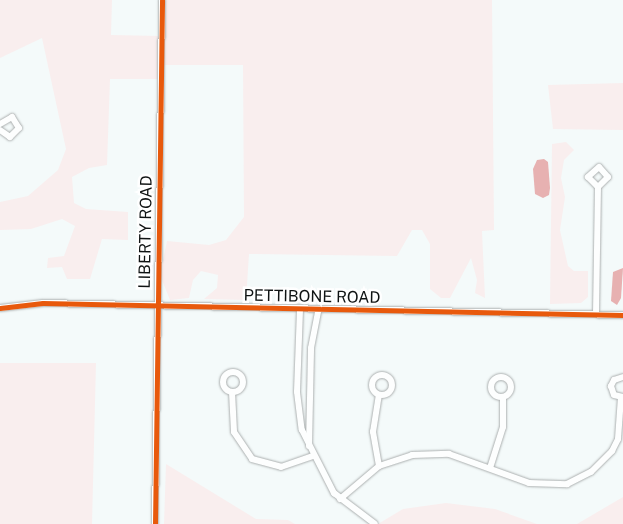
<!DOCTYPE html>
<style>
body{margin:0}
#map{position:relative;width:623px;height:524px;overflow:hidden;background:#f4fafa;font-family:"Public Sans",sans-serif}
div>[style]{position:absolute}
.green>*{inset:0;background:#f9eeee}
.water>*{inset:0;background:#e7b1b1}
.roads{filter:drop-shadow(0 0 1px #acb0b0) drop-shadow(0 0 1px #acb0b0)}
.minor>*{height:6px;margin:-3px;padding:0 3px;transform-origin:3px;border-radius:3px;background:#fdfefe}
.minor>.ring{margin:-3px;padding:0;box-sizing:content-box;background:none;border:6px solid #fdfefe;border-radius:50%}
.cycleway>*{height:5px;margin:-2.5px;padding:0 2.5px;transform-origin:2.5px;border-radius:2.5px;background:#e8590c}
span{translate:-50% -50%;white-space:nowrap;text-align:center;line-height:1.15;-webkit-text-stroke:5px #fff;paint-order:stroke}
.street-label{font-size:16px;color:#0f1313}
</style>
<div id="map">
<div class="green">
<i style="clip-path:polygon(0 0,112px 0,111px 35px,161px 36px,162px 0,492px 0,494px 230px,482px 231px,485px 298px,475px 293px,477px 280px,471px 258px,450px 298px,441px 298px,430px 289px,430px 244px,422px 230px,412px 230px,397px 256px,249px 254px,246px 300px,204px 299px,217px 288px,218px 275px,201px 271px,193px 280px,189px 298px,170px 300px,160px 275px,167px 241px,209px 245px,226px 240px,244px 217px,243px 65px,161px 65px,161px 79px,110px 79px,107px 165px,89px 168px,72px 177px,74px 203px,86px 209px,128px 212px,128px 240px,102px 239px,90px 279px,67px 279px,62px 267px,47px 268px,48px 258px,64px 256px,75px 226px,62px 219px,31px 229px,0 230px,0 202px,28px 196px,58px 170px,66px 149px,42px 38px,0 58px)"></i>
<i style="clip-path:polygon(623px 83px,623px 130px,553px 129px,548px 85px)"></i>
<i style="clip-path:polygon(566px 142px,574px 150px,564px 160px,561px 178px,565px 197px,560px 230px,568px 266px,574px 271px,588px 271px,588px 297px,581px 303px,550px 304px,552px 144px)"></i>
<i style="clip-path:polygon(0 363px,96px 363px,92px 524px,0 524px)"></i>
<i style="clip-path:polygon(166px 464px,256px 519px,288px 520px,295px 524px,164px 524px)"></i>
<i style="clip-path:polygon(623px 497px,623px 524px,577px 524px)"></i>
<i style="clip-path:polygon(446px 503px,495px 509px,537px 524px,378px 524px,403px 509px)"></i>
</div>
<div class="water">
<i style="clip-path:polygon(544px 159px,548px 162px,550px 188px,549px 195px,543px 198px,535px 194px,533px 169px,537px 160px)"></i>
<i style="clip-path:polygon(623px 268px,621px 298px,617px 305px,611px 301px,613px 272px)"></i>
</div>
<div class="roads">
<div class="minor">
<i style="left:0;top:124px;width:14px;rotate:-30deg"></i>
<i style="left:12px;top:117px;width:13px;rotate:58deg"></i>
<i style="left:19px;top:128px;width:13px;rotate:135deg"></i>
<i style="left:10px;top:137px;width:12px;rotate:-145deg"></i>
<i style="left:0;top:308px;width:43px;rotate:-6.6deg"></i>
<i style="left:43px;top:303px;width:580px;rotate:1.19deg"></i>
<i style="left:300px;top:310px;width:82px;rotate:92.1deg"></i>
<i style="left:297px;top:392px;width:38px;rotate:83deg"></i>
<i style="left:302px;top:430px;width:71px;rotate:63.1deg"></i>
<i style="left:334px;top:493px;width:51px;rotate:37.1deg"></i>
<i style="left:596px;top:314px;width:127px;rotate:-89.1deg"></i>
<i style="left:598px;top:187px;width:14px;rotate:-45deg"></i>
<i style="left:608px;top:177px;width:13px;rotate:-132deg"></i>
<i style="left:599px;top:167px;width:15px;rotate:138deg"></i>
<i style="left:588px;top:177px;width:14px;rotate:45deg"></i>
<i class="ring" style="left:223px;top:372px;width:14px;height:14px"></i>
<i class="ring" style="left:372px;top:375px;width:14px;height:14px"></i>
<i class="ring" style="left:491px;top:377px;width:14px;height:14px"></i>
<i style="left:623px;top:377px;width:9px;rotate:162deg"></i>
<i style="left:614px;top:380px;width:7px;rotate:117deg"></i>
<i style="left:611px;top:386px;width:9px;rotate:72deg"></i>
<i style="left:614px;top:395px;width:9px;rotate:13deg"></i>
<i style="left:232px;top:392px;width:40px;rotate:87.1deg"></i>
<i style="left:234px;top:432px;width:32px;rotate:56deg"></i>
<i style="left:252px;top:459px;width:30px;rotate:15deg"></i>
<i style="left:281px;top:467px;width:34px;rotate:-19deg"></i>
<i style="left:309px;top:446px;width:98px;rotate:-88.8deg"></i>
<i style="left:311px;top:348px;width:38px;rotate:-79deg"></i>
<i style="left:379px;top:466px;width:35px;rotate:-100deg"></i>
<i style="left:373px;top:432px;width:37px;rotate:-81deg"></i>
<i style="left:490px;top:468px;width:43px;rotate:-72.4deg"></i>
<i style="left:503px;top:427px;width:30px;rotate:-90deg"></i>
<i style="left:340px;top:499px;width:51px;rotate:-40.2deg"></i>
<i style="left:379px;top:466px;width:35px;rotate:-18deg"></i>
<i style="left:412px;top:455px;width:37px;rotate:-2deg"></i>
<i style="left:449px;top:454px;width:85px;rotate:19.9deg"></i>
<i style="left:529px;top:483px;width:38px;rotate:2deg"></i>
<i style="left:567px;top:484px;width:27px;rotate:-27deg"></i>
<i style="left:591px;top:472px;width:30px;rotate:-45deg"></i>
<i style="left:612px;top:451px;width:13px;rotate:-63deg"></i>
<i style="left:618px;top:439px;width:42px;rotate:-85.9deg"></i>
<i style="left:155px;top:524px;width:524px;rotate:-89.23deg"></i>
</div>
</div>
<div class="cycleway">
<i style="left:0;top:308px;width:43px;rotate:-6.6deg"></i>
<i style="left:43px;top:303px;width:580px;rotate:1.19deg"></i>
<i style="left:155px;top:524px;width:524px;rotate:-89.23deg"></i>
</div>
<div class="street-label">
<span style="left:146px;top:232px;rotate:-89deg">LIBERTY ROAD</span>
<span style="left:312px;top:297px;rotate:1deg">PETTIBONE ROAD</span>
</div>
</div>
